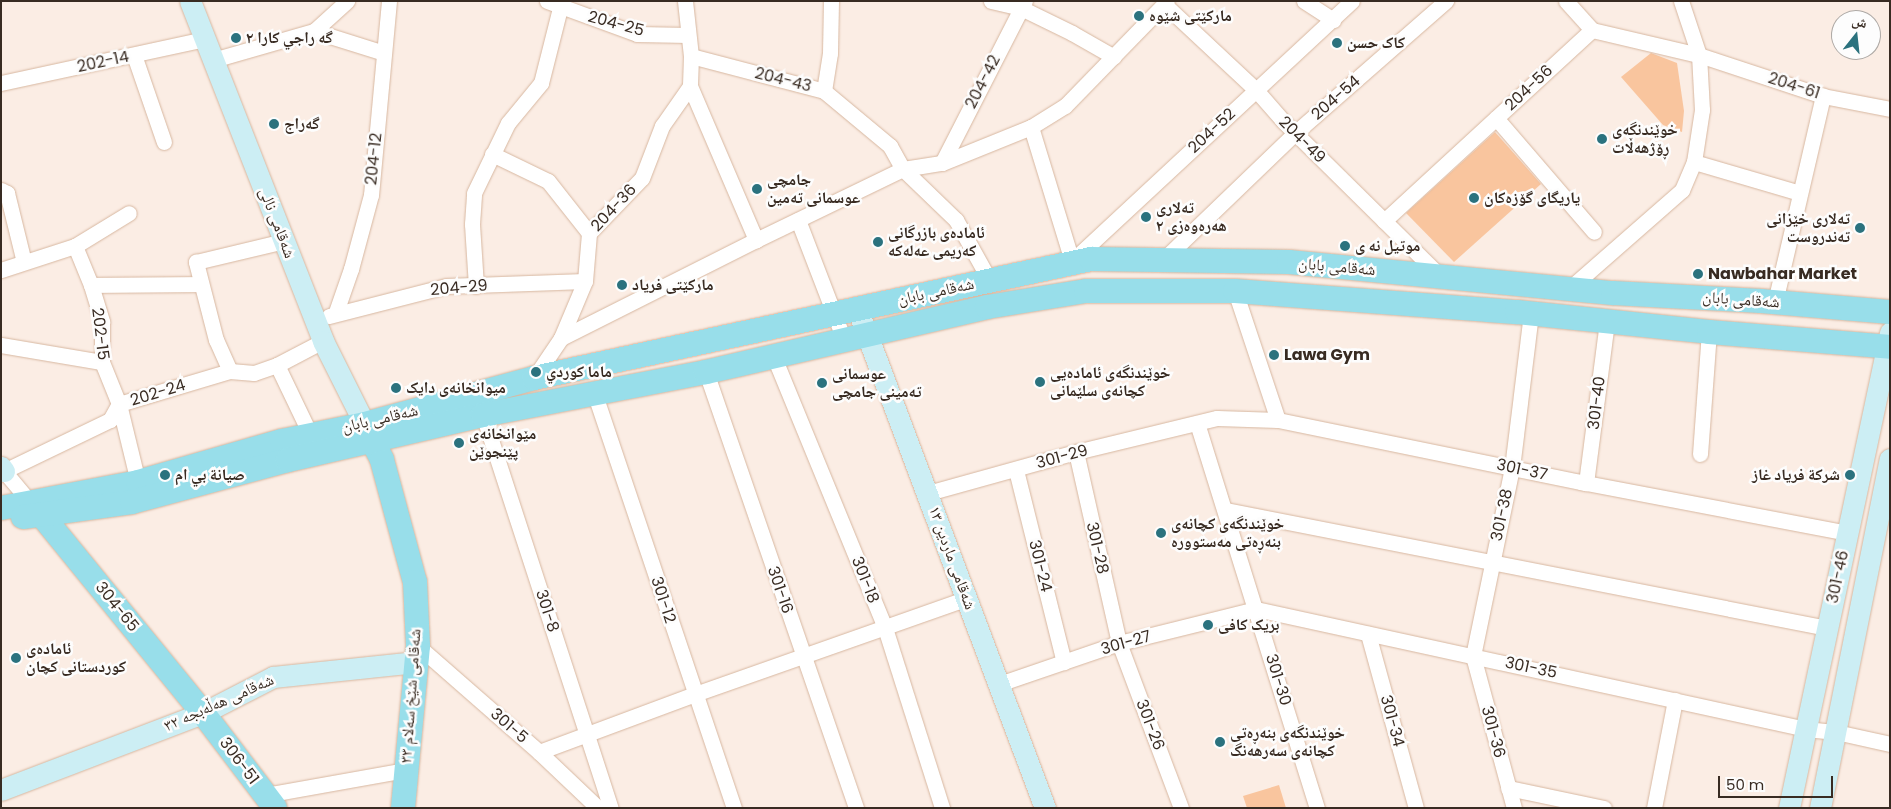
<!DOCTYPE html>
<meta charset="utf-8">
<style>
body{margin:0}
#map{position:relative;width:1891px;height:809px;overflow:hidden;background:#fbede4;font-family:Poppins,"Noto Naskh Arabic",sans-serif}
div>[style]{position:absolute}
.green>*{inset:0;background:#f9c59e}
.roads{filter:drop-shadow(0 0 1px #d7b7a0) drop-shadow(0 0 1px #d7b7a0)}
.street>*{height:15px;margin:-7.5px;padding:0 7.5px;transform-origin:7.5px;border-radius:7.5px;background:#fff}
.secondary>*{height:21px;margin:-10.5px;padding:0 10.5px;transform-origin:10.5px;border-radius:10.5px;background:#cceef4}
.primary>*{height:24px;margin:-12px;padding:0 12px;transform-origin:12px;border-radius:12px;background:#98deea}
.dots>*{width:14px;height:14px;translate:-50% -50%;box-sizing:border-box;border:2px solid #fdfdfd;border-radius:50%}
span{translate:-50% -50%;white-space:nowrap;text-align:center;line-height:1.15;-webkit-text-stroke:5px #fdfdfd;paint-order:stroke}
.poi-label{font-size:16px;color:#382b22;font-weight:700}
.left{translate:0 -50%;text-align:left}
.right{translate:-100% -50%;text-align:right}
.street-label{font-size:16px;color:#382b22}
.frame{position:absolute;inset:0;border:2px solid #382b22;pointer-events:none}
.north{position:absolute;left:1831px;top:10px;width:50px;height:50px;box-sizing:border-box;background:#fdfdfd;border:1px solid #aea9a5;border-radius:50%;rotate:16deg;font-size:14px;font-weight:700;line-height:20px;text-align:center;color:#382b22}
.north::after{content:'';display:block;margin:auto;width:18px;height:22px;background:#2b727e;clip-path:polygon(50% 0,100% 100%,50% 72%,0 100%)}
.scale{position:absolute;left:1718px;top:776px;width:115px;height:22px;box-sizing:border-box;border:2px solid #382b22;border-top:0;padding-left:6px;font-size:15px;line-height:18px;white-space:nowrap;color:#382b22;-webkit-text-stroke:4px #fdfdfd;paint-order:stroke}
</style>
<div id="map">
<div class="green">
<i style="clip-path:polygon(1651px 53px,1677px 63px,1684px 111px,1682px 132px,1663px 125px,1621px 77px)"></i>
<i style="clip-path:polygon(1495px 132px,1541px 184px,1454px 262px,1406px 213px)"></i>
<i style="clip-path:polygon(1279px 785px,1286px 808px,1247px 808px,1243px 796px)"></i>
</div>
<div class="roads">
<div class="street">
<i style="left:547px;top:1px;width:96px;rotate:20.1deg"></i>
<i style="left:637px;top:34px;width:51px;rotate:1.1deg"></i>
<i style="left:685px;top:1px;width:55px;rotate:83.8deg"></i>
<i style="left:691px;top:56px;width:30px;rotate:92deg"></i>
<i style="left:690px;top:86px;width:168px;rotate:66.8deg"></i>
<i style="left:991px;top:1px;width:31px;rotate:13deg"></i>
<i style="left:1021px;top:8px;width:57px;rotate:26.1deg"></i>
<i style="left:1072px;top:33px;width:48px;rotate:29.7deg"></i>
<i style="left:1304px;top:1px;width:35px;rotate:33deg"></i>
<i style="left:1566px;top:1px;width:39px;rotate:48deg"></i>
<i style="left:1164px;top:4px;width:126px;rotate:43.1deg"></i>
<i style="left:1256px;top:90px;width:43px;rotate:48.8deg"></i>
<i style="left:1284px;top:122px;width:219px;rotate:44.6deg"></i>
<i style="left:314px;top:31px;width:73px;rotate:17.4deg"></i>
<i style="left:134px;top:55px;width:92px;rotate:71deg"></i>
<i style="left:691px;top:56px;width:138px;rotate:14.7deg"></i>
<i style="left:824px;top:91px;width:86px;rotate:39.8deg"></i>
<i style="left:890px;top:146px;width:26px;rotate:61deg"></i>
<i style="left:903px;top:169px;width:74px;rotate:43.9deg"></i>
<i style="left:956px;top:220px;width:70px;rotate:60.9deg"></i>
<i style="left:213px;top:60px;width:105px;rotate:-16deg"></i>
<i style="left:314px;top:31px;width:45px;rotate:-42.3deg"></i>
<i style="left:1px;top:83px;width:209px;rotate:-12.2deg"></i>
<i style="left:824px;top:91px;width:38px;rotate:-81deg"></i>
<i style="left:830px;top:53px;width:52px;rotate:-88.9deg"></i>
<i style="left:1496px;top:118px;width:150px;rotate:49.3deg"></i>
<i style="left:1031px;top:127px;width:140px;rotate:73deg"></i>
<i style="left:1072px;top:261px;width:382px;rotate:-42.9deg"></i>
<i style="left:492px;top:154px;width:62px;rotate:25.7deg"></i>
<i style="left:548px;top:181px;width:66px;rotate:51.7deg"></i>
<i style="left:1694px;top:162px;width:110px;rotate:16.3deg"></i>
<i style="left:942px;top:163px;width:182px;rotate:-62.9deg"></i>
<i style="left:1px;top:190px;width:7px;rotate:27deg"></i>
<i style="left:7px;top:193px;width:71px;rotate:76.2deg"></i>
<i style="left:798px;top:220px;width:129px;rotate:69deg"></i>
<i style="left:1384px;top:221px;width:282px;rotate:-42.6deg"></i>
<i style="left:1592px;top:30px;width:110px;rotate:13.2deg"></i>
<i style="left:1699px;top:55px;width:131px;rotate:18.3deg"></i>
<i style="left:1823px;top:96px;width:68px;rotate:11deg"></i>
<i style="left:75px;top:246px;width:42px;rotate:67.7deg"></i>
<i style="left:91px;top:285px;width:39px;rotate:73deg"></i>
<i style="left:102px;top:322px;width:40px;rotate:90deg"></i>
<i style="left:102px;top:362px;width:45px;rotate:68deg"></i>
<i style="left:119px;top:404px;width:80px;rotate:76.3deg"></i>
<i style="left:1164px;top:259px;width:182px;rotate:-43.9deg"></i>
<i style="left:1295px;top:133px;width:201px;rotate:-41.2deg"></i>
<i style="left:1px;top:270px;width:78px;rotate:-18deg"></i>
<i style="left:75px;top:246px;width:63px;rotate:-31.4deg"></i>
<i style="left:91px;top:285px;width:110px;rotate:-0.5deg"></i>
<i style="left:476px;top:286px;width:62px;rotate:-93.7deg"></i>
<i style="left:472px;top:224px;width:31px;rotate:-86deg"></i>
<i style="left:474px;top:193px;width:78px;rotate:-64.1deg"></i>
<i style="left:508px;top:123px;width:52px;rotate:-50.5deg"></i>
<i style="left:541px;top:83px;width:77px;rotate:-75.8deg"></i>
<i style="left:1569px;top:289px;width:150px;rotate:-41.2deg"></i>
<i style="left:1682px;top:190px;width:30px;rotate:-67deg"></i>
<i style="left:1694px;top:162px;width:53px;rotate:-81.3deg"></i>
<i style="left:1702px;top:110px;width:55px;rotate:-93.1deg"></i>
<i style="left:1699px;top:55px;width:57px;rotate:-108.4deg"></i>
<i style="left:1235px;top:291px;width:136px;rotate:71.6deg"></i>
<i style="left:1775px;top:302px;width:212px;rotate:-76.9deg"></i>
<i style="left:336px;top:312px;width:46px;rotate:-70.8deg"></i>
<i style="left:351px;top:269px;width:77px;rotate:-74.9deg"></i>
<i style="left:371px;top:195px;width:195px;rotate:-84.7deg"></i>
<i style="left:329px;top:316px;width:121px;rotate:-14.4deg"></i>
<i style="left:446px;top:286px;width:139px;rotate:-2.1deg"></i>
<i style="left:561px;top:338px;width:62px;rotate:-67.2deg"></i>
<i style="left:585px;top:281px;width:48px;rotate:-85.2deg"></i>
<i style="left:589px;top:233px;width:76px;rotate:-46.1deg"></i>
<i style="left:642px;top:178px;width:56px;rotate:-69deg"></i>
<i style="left:662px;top:126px;width:49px;rotate:-55deg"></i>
<i style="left:1px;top:345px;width:102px;rotate:9.6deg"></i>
<i style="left:774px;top:357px;width:293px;rotate:67.7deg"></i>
<i style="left:885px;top:628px;width:189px;rotate:72.4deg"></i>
<i style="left:277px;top:365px;width:76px;rotate:64.4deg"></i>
<i style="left:230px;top:371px;width:34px;rotate:-114deg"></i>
<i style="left:216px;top:340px;width:81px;rotate:-104.4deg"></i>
<i style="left:196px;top:262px;width:90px;rotate:-13.4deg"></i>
<i style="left:706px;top:372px;width:461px;rotate:71deg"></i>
<i style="left:534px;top:378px;width:48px;rotate:-56deg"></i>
<i style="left:561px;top:338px;width:218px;rotate:-26.7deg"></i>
<i style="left:756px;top:240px;width:163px;rotate:-25.8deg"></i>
<i style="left:903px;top:169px;width:39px;rotate:-9deg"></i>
<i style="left:942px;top:163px;width:96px;rotate:-22deg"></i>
<i style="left:1031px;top:127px;width:40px;rotate:-32deg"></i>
<i style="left:1065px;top:106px;width:146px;rotate:-45.8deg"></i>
<i style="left:594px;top:392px;width:439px;rotate:71.4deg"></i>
<i style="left:483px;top:415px;width:413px;rotate:72deg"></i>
<i style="left:1197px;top:423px;width:403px;rotate:72.7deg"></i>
<i style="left:1076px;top:452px;width:196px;rotate:77.3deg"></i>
<i style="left:1119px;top:643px;width:176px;rotate:69.4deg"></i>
<i style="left:1700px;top:454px;width:122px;rotate:-85.8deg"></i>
<i style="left:1016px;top:470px;width:198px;rotate:76deg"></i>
<i style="left:1586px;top:483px;width:162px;rotate:-82.6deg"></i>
<i style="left:928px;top:493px;width:154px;rotate:-15.5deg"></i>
<i style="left:1076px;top:452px;width:145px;rotate:-13.6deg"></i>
<i style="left:1217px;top:418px;width:61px;rotate:1.9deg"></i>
<i style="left:1278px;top:420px;width:314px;rotate:11.6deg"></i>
<i style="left:1586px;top:483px;width:266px;rotate:10.8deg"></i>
<i style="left:30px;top:502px;width:40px;rotate:-130deg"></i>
<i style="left:4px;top:471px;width:118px;rotate:-25.7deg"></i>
<i style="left:110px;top:420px;width:18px;rotate:-61deg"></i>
<i style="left:119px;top:404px;width:116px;rotate:-16.6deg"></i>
<i style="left:230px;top:371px;width:24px;rotate:5deg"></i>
<i style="left:254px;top:373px;width:24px;rotate:-19deg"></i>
<i style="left:277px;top:365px;width:52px;rotate:-27.6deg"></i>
<i style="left:1226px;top:510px;width:612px;rotate:11.11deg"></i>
<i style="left:1368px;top:634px;width:180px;rotate:74.6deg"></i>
<i style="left:418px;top:646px;width:161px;rotate:41.2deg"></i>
<i style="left:539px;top:752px;width:81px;rotate:43.5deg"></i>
<i style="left:999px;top:684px;width:127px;rotate:-18.9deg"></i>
<i style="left:1119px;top:643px;width:141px;rotate:-13.9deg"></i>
<i style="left:1256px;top:609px;width:563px;rotate:12.31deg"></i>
<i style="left:1806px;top:729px;width:30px;rotate:6deg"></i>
<i style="left:1836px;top:732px;width:55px;rotate:12.5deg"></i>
<i style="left:539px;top:752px;width:166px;rotate:-20.4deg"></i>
<i style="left:695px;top:694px;width:288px;rotate:-19.4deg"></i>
<i style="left:1508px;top:788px;width:98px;rotate:11.8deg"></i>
<i style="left:265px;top:795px;width:143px;rotate:-10.1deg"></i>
<i style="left:1514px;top:808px;width:157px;rotate:-105.1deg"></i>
<i style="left:1473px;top:656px;width:192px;rotate:-78.3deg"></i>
<i style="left:1512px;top:468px;width:156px;rotate:-83deg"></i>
<i style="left:1654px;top:808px;width:110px;rotate:-79deg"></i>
</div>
<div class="secondary">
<i style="left:190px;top:1px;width:365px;rotate:68.6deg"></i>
<i style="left:323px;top:341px;width:110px;rotate:63.4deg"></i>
<i style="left:857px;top:308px;width:534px;rotate:69.39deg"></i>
<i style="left:1px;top:467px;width:5px;rotate:53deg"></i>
<i style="left:1px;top:790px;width:216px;rotate:-20.9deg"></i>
<i style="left:203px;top:713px;width:79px;rotate:-27.2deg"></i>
<i style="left:273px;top:677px;width:144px;rotate:-6deg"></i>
<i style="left:1789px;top:808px;width:486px;rotate:-78deg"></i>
<i style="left:1820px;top:808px;width:356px;rotate:-78.7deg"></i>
</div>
<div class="primary">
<i style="left:373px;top:442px;width:20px;rotate:63deg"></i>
<i style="left:382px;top:460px;width:126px;rotate:74.9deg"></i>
<i style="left:415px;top:582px;width:64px;rotate:87.3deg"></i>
<i style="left:418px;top:646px;width:163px;rotate:95.3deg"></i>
<i style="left:35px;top:507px;width:266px;rotate:50.8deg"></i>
<i style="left:203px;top:713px;width:119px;rotate:52.8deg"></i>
<i style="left:1px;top:508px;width:139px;rotate:-10.7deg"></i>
<i style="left:138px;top:482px;width:150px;rotate:-15.9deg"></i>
<i style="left:282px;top:441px;width:85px;rotate:-11.6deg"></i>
<i style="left:365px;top:424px;width:175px;rotate:-15.2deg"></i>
<i style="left:534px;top:378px;width:570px;rotate:-12.06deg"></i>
<i style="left:1091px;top:259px;width:198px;rotate:0.9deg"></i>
<i style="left:1289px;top:262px;width:325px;rotate:5.5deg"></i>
<i style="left:1613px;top:293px;width:148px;rotate:3.1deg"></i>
<i style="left:1761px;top:301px;width:129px;rotate:4.9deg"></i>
<i style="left:23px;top:517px;width:110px;rotate:-7.8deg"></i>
<i style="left:132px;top:502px;width:162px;rotate:-15.1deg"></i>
<i style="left:288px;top:460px;width:200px;rotate:-13deg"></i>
<i style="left:483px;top:415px;width:227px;rotate:-10.9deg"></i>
<i style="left:706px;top:372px;width:288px;rotate:-13deg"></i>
<i style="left:987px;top:307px;width:100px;rotate:-9.2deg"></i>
<i style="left:1086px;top:291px;width:149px"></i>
<i style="left:1235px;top:291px;width:283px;rotate:4.3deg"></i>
<i style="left:1517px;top:312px;width:193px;rotate:5.9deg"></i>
<i style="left:1709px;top:332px;width:182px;rotate:4.7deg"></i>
</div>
</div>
<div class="dots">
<i style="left:1139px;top:16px;background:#2b727e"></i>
<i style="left:236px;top:38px;background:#2b727e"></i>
<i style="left:1337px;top:43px;background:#2b727e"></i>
<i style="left:274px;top:124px;background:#2b727e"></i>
<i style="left:1602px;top:139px;background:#2b727e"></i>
<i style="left:757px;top:189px;background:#2b727e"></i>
<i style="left:1474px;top:198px;background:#2b727e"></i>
<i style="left:1146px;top:217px;background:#2b727e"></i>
<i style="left:1860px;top:228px;background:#2b727e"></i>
<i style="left:878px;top:242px;background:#2b727e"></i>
<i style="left:1345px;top:246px;background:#2b727e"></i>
<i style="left:1698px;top:274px;background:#2b727e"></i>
<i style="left:622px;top:285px;background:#2b727e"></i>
<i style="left:1274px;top:355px;background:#2b727e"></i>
<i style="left:536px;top:372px;background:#2b727e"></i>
<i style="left:1040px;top:382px;background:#2b727e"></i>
<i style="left:822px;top:383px;background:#2b727e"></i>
<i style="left:396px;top:388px;background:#2b727e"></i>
<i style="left:459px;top:443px;background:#2b727e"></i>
<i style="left:165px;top:475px;background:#2b727e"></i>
<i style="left:1850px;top:475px;background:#2b727e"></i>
<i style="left:1161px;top:533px;background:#2b727e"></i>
<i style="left:1208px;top:625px;background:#2b727e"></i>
<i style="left:16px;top:658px;background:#2b727e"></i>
<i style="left:1220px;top:742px;background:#2b727e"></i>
</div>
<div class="poi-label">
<span class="left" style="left:1149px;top:16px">مارکێتی شێوە</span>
<span class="left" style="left:246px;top:38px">گه راجي كارا ٢</span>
<span class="left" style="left:1347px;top:43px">کاک حسن</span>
<span class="left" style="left:284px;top:124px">گەراج</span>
<span class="left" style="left:1612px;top:139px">خوێندنگەی<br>ڕۆژهەڵات</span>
<span class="left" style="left:767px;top:189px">جامچی<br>عوسمانی تەمین</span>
<span class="left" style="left:1484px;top:198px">یاریگای گۆزەکان</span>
<span class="left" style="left:1156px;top:217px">تەلاری<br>هەرەوەزی ٢</span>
<span class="right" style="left:1850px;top:228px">تەلاری خێزانی<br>تەندروست</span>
<span class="left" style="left:888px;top:242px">ئامادەی بازرگانی<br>کەریمی عەلەکە</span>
<span class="left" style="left:1355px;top:246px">موتیل نه ی</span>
<span class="left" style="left:1708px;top:274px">Nawbahar Market</span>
<span class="left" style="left:632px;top:285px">مارکێتی فریاد</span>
<span class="left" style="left:1284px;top:355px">Lawa Gym</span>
<span class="left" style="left:546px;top:372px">ماما كوردي</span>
<span class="left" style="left:1050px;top:382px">خوێندنگەی ئامادەیی<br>کچانەی سلێمانی</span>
<span class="left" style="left:832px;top:383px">عوسمانی<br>تەمینی جامچی</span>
<span class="left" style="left:406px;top:388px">میوانخانەی دایک</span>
<span class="left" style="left:469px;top:443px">مێوانخانەی<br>پێنجوێن</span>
<span class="left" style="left:175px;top:475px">صيانة بي ام</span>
<span class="right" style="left:1840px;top:475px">شرکة فرياد غاز</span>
<span class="left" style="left:1171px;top:533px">خوێندنگەی کچانەی<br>بنەڕەتی مەستوورە</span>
<span class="left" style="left:1218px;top:625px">بریک کافی</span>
<span class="left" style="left:26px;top:658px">ئامادەی<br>کوردستانی کچان</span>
<span class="left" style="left:1230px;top:742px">خوێندنگەی بنەڕەتی<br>کچانەی سەرهەنگ</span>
</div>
<div class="street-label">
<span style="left:616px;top:24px;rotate:15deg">204-25</span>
<span style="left:103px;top:62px;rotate:-12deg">202-14</span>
<span style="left:783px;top:80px;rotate:14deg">204-43</span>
<span style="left:983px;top:82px;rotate:-63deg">204-42</span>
<span style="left:1794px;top:86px;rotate:18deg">204-61</span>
<span style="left:1529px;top:88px;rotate:-43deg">204-56</span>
<span style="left:1336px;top:98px;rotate:-41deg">204-54</span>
<span style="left:1212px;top:131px;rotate:-43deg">204-52</span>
<span style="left:1302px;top:140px;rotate:45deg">204-49</span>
<span style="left:374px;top:159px;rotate:-84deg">204-12</span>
<span style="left:614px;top:208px;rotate:-47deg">204-36</span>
<span style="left:277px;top:223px;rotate:69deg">شەقامی نالی</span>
<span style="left:1337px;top:267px;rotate:5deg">شەقامی بابان</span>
<span style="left:459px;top:288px;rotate:-5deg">204-29</span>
<span style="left:936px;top:292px;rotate:-12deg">شەقامی بابان</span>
<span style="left:1741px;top:300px;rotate:4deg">شەقامی بابان</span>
<span style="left:100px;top:334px;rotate:83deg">202-15</span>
<span style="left:158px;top:393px;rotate:-17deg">202-24</span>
<span style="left:1597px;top:403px;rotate:-83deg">301-40</span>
<span style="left:380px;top:419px;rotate:-13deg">شەقامی بابان</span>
<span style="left:1062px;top:457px;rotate:-15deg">301-29</span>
<span style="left:1522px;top:470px;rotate:12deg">301-37</span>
<span style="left:1502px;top:515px;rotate:-78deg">301-38</span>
<span style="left:1097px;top:548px;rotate:77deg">301-28</span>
<span style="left:952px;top:558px;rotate:70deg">شەقامی ماردین ١٣</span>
<span style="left:1040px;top:566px;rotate:76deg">301-24</span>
<span style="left:1838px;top:577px;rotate:-78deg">301-46</span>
<span style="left:865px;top:580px;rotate:68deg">301-18</span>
<span style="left:780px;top:590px;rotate:71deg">301-16</span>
<span style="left:663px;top:600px;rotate:72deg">301-12</span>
<span style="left:117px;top:607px;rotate:51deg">304-65</span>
<span style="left:547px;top:611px;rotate:72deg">301-8</span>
<span style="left:1126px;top:643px;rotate:-16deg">301-27</span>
<span style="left:1531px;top:668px;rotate:12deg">301-35</span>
<span style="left:1278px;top:680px;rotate:73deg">301-30</span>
<span style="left:411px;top:696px;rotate:-86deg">شەقامی شێخ سەلام ٣٣</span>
<span style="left:219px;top:703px;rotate:-24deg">شەقامی هەڵەبجە ٣٢</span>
<span style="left:1392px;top:721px;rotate:75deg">301-34</span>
<span style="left:1150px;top:725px;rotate:69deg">301-26</span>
<span style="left:509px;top:726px;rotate:41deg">301-5</span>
<span style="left:1493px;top:732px;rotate:75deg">301-36</span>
<span style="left:239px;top:761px;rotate:53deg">306-51</span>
</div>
<div class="frame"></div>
<div class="north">ش</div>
<div class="scale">50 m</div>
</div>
